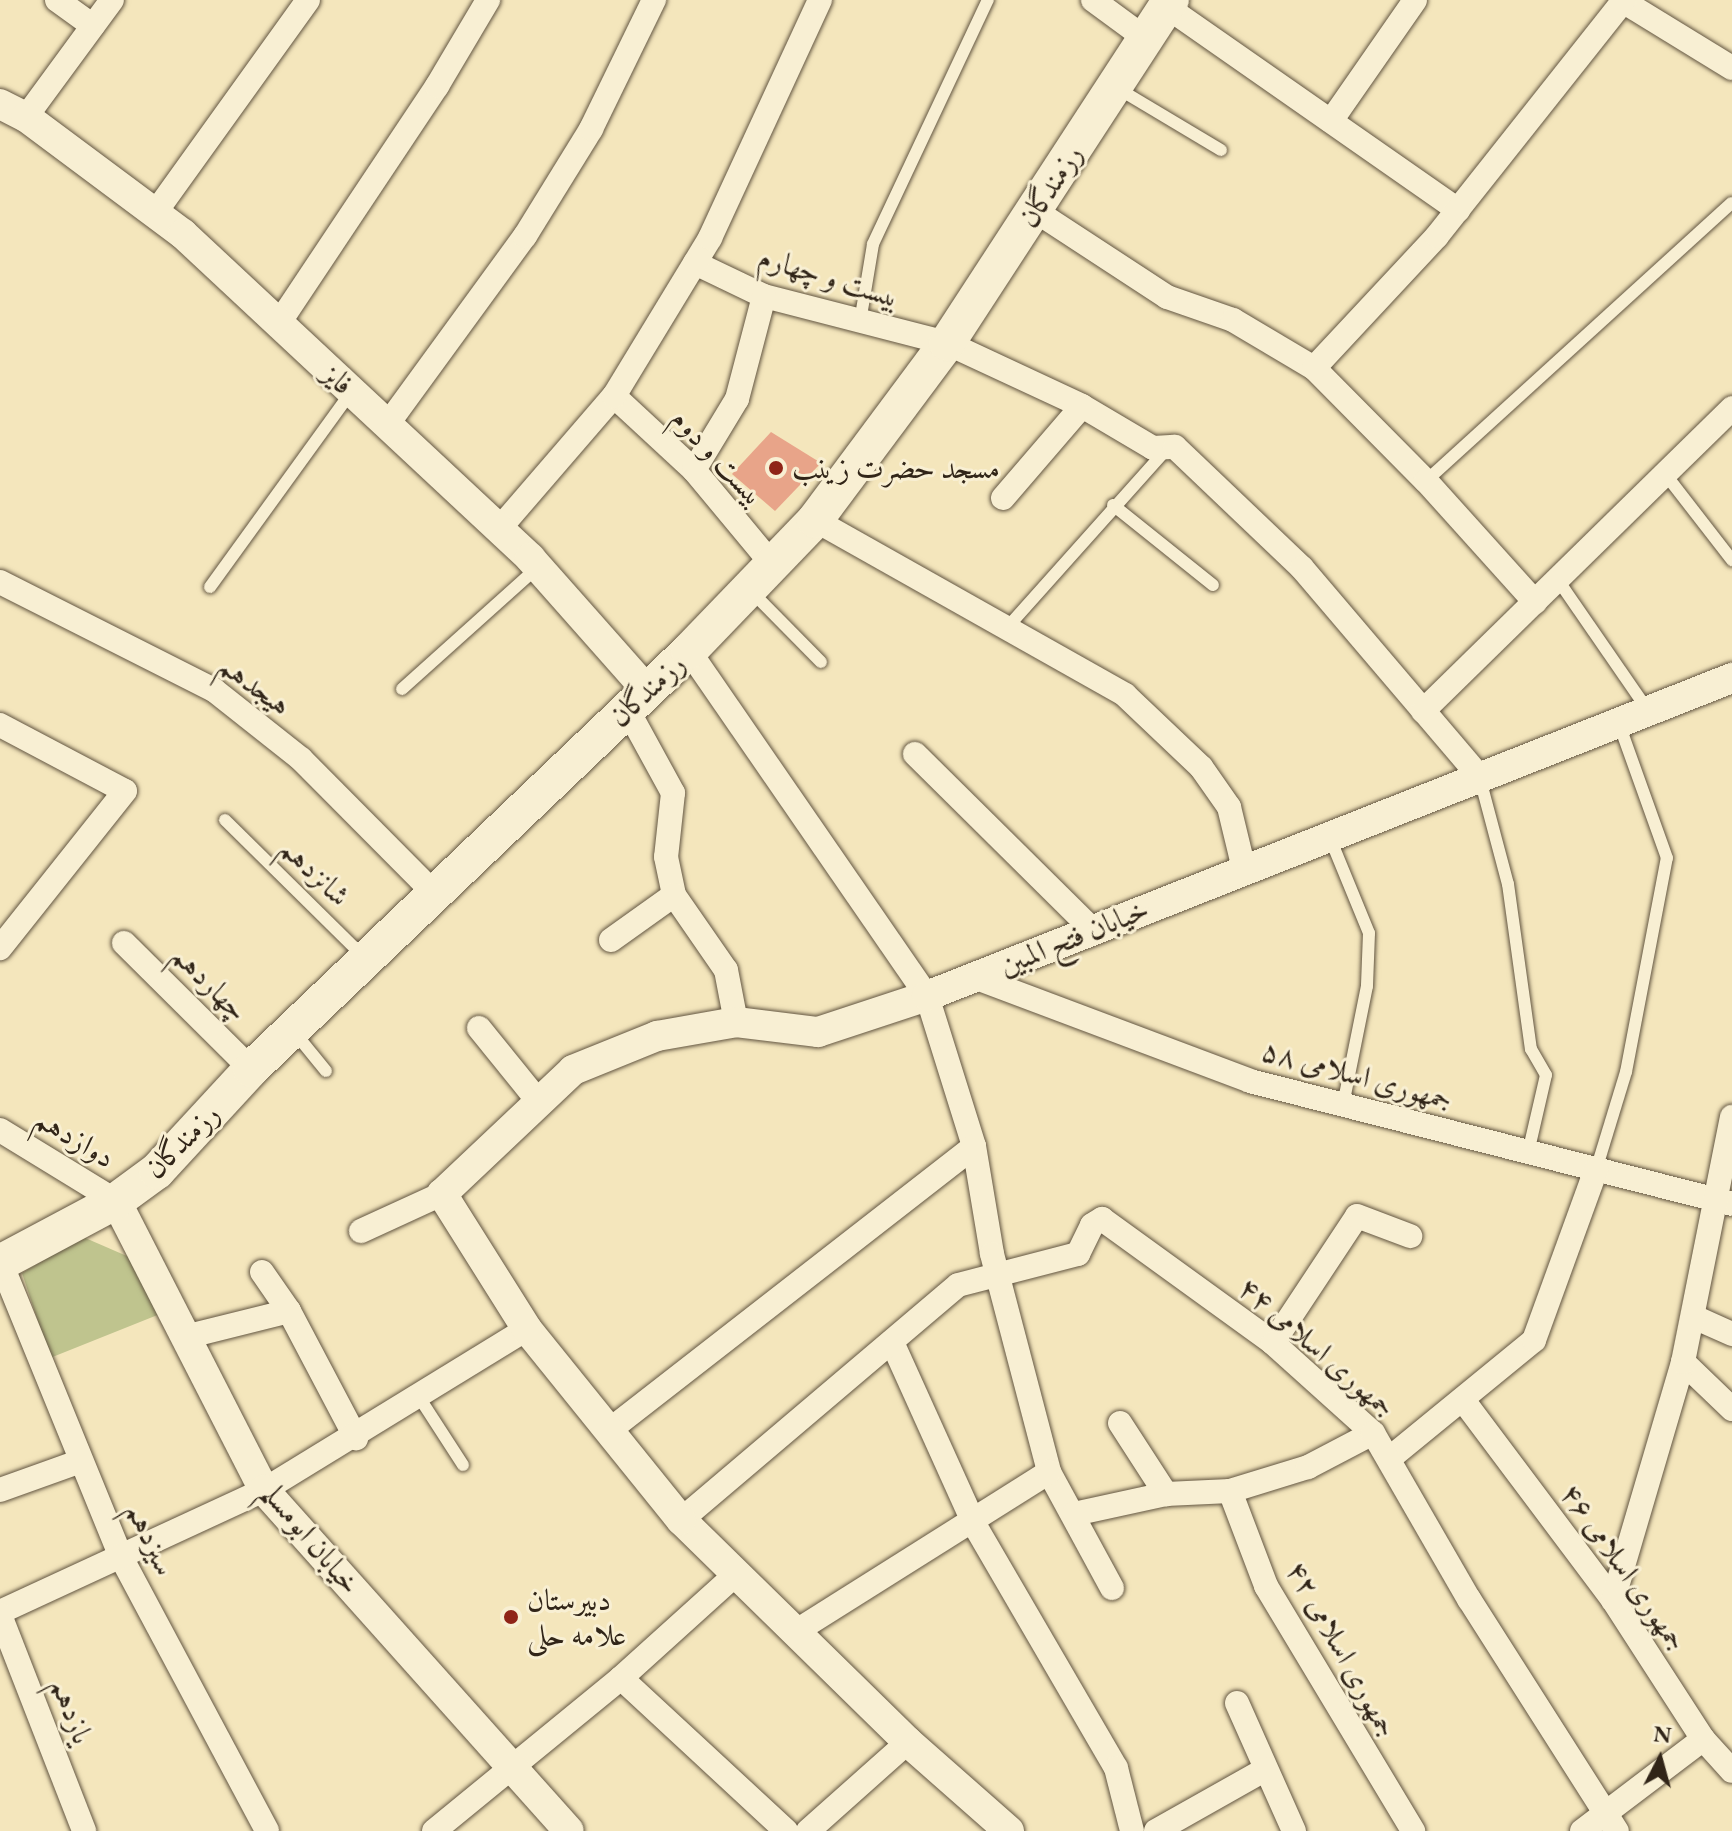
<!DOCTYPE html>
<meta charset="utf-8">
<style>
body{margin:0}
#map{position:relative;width:1732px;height:1831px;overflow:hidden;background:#f4e6bc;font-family:"EB Garamond",Amiri,serif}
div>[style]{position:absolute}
.green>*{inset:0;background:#bfc48e}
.building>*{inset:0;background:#e8a489}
.roads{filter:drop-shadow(0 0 2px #625541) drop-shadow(0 0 2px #625541)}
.service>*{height:12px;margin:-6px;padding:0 6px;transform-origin:6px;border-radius:6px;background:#f8efd3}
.minor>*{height:24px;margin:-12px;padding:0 12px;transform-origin:12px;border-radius:12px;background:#f8efd3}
.tertiary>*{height:30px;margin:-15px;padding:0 15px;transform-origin:15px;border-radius:15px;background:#f8efd3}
.secondary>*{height:36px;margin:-18px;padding:0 18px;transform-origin:18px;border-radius:18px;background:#f8efd3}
.dots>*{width:22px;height:22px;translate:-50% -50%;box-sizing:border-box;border:4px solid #f8efd3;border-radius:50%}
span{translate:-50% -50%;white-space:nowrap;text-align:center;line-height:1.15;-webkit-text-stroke:6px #f8efd3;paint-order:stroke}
.street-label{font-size:30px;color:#312518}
.poi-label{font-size:30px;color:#312518}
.left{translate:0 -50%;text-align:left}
.north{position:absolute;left:1620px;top:1719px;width:80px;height:80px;-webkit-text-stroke:6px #f8efd3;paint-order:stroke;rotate:6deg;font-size:22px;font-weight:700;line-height:32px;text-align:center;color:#312518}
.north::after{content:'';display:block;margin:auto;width:28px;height:36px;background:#312518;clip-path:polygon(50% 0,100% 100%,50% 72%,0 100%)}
</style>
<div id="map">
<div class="green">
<i style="clip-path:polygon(83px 1237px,136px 1260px,160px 1314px,50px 1358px,22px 1273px)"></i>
</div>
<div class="building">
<i style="clip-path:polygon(771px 432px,821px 463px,775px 511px,732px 474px)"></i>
</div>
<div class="roads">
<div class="service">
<i style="left:1117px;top:88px;width:121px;rotate:30.8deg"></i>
<i style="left:860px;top:322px;width:79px;rotate:-80.5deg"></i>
<i style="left:873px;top:244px;width:270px;rotate:-64.8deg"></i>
<i style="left:1666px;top:475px;width:108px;rotate:52.2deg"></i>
<i style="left:1426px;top:481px;width:413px;rotate:-42.3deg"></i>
<i style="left:1113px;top:505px;width:128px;rotate:38.7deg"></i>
<i style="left:1558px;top:580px;width:157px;rotate:55.4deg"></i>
<i style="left:210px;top:587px;width:242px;rotate:-54.1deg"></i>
<i style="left:750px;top:590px;width:101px;rotate:45.4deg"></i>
<i style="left:1005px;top:630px;width:241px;rotate:-48.2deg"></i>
<i style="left:402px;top:689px;width:183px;rotate:-41.9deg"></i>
<i style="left:1480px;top:779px;width:109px;rotate:75.1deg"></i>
<i style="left:1508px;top:884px;width:167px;rotate:82.1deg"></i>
<i style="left:1531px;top:1049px;width:30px;rotate:60deg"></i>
<i style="left:1546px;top:1075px;width:80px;rotate:103deg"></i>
<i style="left:225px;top:820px;width:194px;rotate:44.6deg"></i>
<i style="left:1330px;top:838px;width:103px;rotate:67.7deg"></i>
<i style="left:1369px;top:933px;width:53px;rotate:92.2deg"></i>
<i style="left:1367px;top:986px;width:121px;rotate:101.4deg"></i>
<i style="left:295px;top:1033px;width:49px;rotate:50.8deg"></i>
<i style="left:1596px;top:1170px;width:102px;rotate:-73deg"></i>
<i style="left:1626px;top:1072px;width:218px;rotate:-79.2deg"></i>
<i style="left:1667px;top:858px;width:142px;rotate:-109.7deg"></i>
<i style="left:419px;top:1397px;width:81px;rotate:57.1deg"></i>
</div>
<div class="minor">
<i style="left:57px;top:0;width:44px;rotate:35.8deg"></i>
<i style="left:1093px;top:0;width:66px;rotate:36.3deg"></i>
<i style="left:1621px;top:0;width:130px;rotate:31.5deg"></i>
<i style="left:1167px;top:7px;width:355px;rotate:34.9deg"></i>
<i style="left:26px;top:117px;width:145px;rotate:-53.7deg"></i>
<i style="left:1331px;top:121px;width:147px;rotate:-55.2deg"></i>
<i style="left:1034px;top:210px;width:159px;rotate:33.2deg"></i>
<i style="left:1167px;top:297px;width:70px;rotate:19.2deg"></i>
<i style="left:1233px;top:320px;width:94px;rotate:30.7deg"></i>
<i style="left:1314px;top:368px;width:159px;rotate:45.3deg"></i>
<i style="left:1426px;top:481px;width:163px;rotate:48deg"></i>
<i style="left:155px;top:213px;width:262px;rotate:-54.3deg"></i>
<i style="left:695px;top:263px;width:76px;rotate:25.6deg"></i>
<i style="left:764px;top:296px;width:189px;rotate:14.4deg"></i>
<i style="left:947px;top:343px;width:149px;rotate:25deg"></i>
<i style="left:1082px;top:406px;width:82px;rotate:30.6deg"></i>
<i style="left:1153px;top:448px;width:22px;rotate:-3deg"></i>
<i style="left:1175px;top:447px;width:175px;rotate:43.6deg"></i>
<i style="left:1302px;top:568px;width:273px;rotate:49.6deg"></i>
<i style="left:279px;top:323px;width:285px;rotate:-56.3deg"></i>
<i style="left:437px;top:86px;width:100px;rotate:-59.3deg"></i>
<i style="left:1314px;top:368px;width:180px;rotate:-47deg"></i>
<i style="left:1437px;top:236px;width:301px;rotate:-51.6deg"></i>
<i style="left:614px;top:396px;width:109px;rotate:42.8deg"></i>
<i style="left:694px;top:470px;width:122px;rotate:50.3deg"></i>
<i style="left:387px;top:425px;width:234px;rotate:-53.9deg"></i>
<i style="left:525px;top:236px;width:126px;rotate:-58.3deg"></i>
<i style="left:591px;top:129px;width:144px;rotate:-64deg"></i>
<i style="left:694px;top:470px;width:83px;rotate:-58.8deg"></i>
<i style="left:737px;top:399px;width:106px;rotate:-75.3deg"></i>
<i style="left:1003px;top:498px;width:121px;rotate:-49.3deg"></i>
<i style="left:815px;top:520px;width:356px;rotate:29.4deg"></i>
<i style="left:1125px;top:695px;width:105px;rotate:43.5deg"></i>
<i style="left:1201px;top:767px;width:49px;rotate:55deg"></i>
<i style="left:1229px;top:807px;width:64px;rotate:76.4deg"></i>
<i style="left:499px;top:529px;width:176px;rotate:-49.2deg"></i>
<i style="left:614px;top:396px;width:185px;rotate:-58.7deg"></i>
<i style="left:710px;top:238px;width:262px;rotate:-65.2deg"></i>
<i style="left:0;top:582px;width:240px;rotate:26.8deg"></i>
<i style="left:214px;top:690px;width:111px;rotate:38.4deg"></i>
<i style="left:301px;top:759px;width:190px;rotate:45.2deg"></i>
<i style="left:689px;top:651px;width:419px;rotate:55.4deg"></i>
<i style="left:927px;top:996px;width:157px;rotate:72.6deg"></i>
<i style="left:974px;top:1146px;width:109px;rotate:80.5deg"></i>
<i style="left:992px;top:1254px;width:225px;rotate:75.3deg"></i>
<i style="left:1049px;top:1472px;width:132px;rotate:61.5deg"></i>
<i style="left:626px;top:707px;width:98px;rotate:61.3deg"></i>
<i style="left:673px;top:793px;width:64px;rotate:96.2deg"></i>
<i style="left:666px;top:857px;width:39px;rotate:78deg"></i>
<i style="left:674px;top:895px;width:91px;rotate:55.3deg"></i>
<i style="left:726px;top:970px;width:53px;rotate:79.1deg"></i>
<i style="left:1423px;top:711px;width:433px;rotate:-44.4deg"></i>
<i style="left:0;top:725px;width:141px;rotate:27.8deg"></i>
<i style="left:125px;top:791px;width:201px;rotate:128.5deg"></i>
<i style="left:915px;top:754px;width:250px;rotate:44.7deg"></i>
<i style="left:611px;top:940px;width:77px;rotate:-35.5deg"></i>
<i style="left:124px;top:943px;width:179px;rotate:44.8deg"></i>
<i style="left:974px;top:977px;width:295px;rotate:20.6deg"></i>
<i style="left:1250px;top:1081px;width:497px;rotate:14.3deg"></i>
<i style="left:479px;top:1028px;width:95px;rotate:51deg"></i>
<i style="left:0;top:1130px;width:136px;rotate:31.5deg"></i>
<i style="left:361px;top:1231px;width:89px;rotate:-24.6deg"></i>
<i style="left:1px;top:1263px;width:318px;rotate:67.8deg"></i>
<i style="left:121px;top:1557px;width:310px;rotate:61.9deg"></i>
<i style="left:262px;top:1272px;width:47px;rotate:55.3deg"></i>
<i style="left:289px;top:1311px;width:144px;rotate:62.2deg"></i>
<i style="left:1694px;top:1317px;width:42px;rotate:24.1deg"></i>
<i style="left:189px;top:1336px;width:103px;rotate:-14deg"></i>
<i style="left:892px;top:1342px;width:200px;rotate:65.7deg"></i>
<i style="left:974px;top:1524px;width:282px;rotate:59.8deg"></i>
<i style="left:1116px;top:1768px;width:65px;rotate:75.7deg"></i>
<i style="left:1273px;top:1343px;width:152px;rotate:-56.5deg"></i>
<i style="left:1357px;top:1216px;width:57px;rotate:20.7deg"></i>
<i style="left:1683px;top:1362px;width:68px;rotate:43.8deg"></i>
<i style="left:1463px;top:1400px;width:250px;rotate:53.1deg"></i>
<i style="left:1613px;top:1600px;width:166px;rotate:57.1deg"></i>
<i style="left:1703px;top:1739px;width:43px;rotate:47.8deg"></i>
<i style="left:1120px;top:1423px;width:85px;rotate:57.1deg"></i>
<i style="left:611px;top:1429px;width:460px;rotate:-37.9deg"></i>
<i style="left:1390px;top:1458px;width:186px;rotate:-39.3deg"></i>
<i style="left:1534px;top:1340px;width:181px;rotate:-70deg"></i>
<i style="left:0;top:1490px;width:86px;rotate:-19.7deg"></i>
<i style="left:1230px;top:1491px;width:102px;rotate:69.2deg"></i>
<i style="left:1266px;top:1586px;width:286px;rotate:59deg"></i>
<i style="left:1074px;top:1514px;width:94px;rotate:-12.3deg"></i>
<i style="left:1166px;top:1494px;width:64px;rotate:-2.7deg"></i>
<i style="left:1230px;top:1491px;width:82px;rotate:-17.1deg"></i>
<i style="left:1308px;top:1467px;width:73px;rotate:-27.6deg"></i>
<i style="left:681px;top:1520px;width:363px;rotate:-40.3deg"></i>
<i style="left:958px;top:1285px;width:124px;rotate:-14.5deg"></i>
<i style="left:1078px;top:1254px;width:32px;rotate:-64deg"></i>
<i style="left:1092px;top:1225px;width:12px;rotate:-31deg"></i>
<i style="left:1102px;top:1219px;width:211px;rotate:35.9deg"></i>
<i style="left:1273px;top:1343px;width:135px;rotate:42deg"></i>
<i style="left:1373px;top:1433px;width:192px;rotate:60deg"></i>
<i style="left:1469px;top:1599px;width:275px;rotate:57.5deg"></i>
<i style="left:1613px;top:1600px;width:248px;rotate:-73.6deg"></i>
<i style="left:1683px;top:1362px;width:250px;rotate:-78.7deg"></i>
<i style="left:0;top:1612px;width:291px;rotate:-24.8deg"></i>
<i style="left:264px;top:1490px;width:308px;rotate:-31.5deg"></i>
<i style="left:0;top:1615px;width:232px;rotate:68.7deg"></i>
<i style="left:795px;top:1632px;width:300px;rotate:-32.2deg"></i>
<i style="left:621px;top:1678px;width:225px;rotate:42.8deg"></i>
<i style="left:1237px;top:1703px;width:140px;rotate:66deg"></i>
<i style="left:434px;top:1831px;width:242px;rotate:-39.3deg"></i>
<i style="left:621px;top:1678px;width:155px;rotate:-42.1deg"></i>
<i style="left:808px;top:1831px;width:134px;rotate:-41.7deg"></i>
<i style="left:1156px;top:1831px;width:126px;rotate:-29.4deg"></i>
<i style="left:1582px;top:1831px;width:152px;rotate:-37.2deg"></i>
</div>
<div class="tertiary">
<i style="left:0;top:104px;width:29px;rotate:27deg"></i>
<i style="left:26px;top:117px;width:196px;rotate:36.7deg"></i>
<i style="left:183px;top:234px;width:475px;rotate:43deg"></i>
<i style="left:530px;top:558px;width:175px;rotate:48.5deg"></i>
<i style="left:116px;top:1201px;width:325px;rotate:62.9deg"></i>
<i style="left:264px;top:1490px;width:457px;rotate:48.2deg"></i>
<i style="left:1009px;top:1831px;width:135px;rotate:-138.6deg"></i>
<i style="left:908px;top:1742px;width:318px;rotate:-135.6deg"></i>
<i style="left:681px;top:1520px;width:245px;rotate:-128.9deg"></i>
<i style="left:527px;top:1329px;width:160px;rotate:-122.2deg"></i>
<i style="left:442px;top:1194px;width:180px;rotate:-43.4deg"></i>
<i style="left:573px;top:1070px;width:91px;rotate:-22deg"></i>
<i style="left:657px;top:1036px;width:80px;rotate:-10deg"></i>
<i style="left:736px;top:1022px;width:83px;rotate:7deg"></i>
<i style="left:818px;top:1032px;width:115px;rotate:-18.3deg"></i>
<i style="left:927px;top:996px;width:866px;rotate:-21.56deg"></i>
</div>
<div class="secondary">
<i style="left:0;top:1263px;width:132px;rotate:-28.1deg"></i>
<i style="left:116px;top:1201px;width:51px;rotate:-36.2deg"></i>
<i style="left:157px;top:1171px;width:139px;rotate:-47.3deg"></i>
<i style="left:251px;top:1069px;width:605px;rotate:-43.66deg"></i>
<i style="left:689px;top:651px;width:182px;rotate:-46.1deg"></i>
<i style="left:815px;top:520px;width:221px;rotate:-53.3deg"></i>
<i style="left:947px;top:343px;width:410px;rotate:-56.9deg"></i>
</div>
</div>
<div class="dots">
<i style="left:776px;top:468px;background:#8f2418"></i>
<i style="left:511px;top:1617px;background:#8f2418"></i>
</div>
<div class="street-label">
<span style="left:1050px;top:186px;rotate:-57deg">رزمندگان</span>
<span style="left:829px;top:277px;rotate:17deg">بیست و چهارم</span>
<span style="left:338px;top:379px;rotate:43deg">فایز</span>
<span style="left:718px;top:457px;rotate:47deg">بیست و دوم</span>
<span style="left:255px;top:685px;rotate:36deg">هیجدهم</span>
<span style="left:647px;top:690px;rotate:-43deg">رزمندگان</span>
<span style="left:315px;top:872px;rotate:44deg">شانزدهم</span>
<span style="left:1074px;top:937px;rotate:-22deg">خیابان فتح المبین</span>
<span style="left:210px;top:983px;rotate:45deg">چهاردهم</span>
<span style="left:1357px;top:1075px;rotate:15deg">جمهوری اسلامی ۵۸</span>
<span style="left:75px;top:1138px;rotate:31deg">دوازدهم</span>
<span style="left:182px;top:1141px;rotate:-45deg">رزمندگان</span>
<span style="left:1317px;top:1347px;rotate:41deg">جمهوری اسلامی ۴۴</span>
<span style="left:311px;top:1538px;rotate:50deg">خیابان ابومسلم</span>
<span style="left:151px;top:1539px;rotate:65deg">سیزدهم</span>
<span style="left:1624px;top:1567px;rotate:55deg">جمهوری اسلامی ۴۶</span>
<span style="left:1342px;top:1649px;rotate:61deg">جمهوری اسلامی ۴۲</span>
<span style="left:72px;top:1711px;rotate:69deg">یازدهم</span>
</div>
<div class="poi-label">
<span class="left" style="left:792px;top:468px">مسجد حضرت زینب</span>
<span class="left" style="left:527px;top:1617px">دبیرستان<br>علامه حلی</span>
</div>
<div class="north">N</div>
</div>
